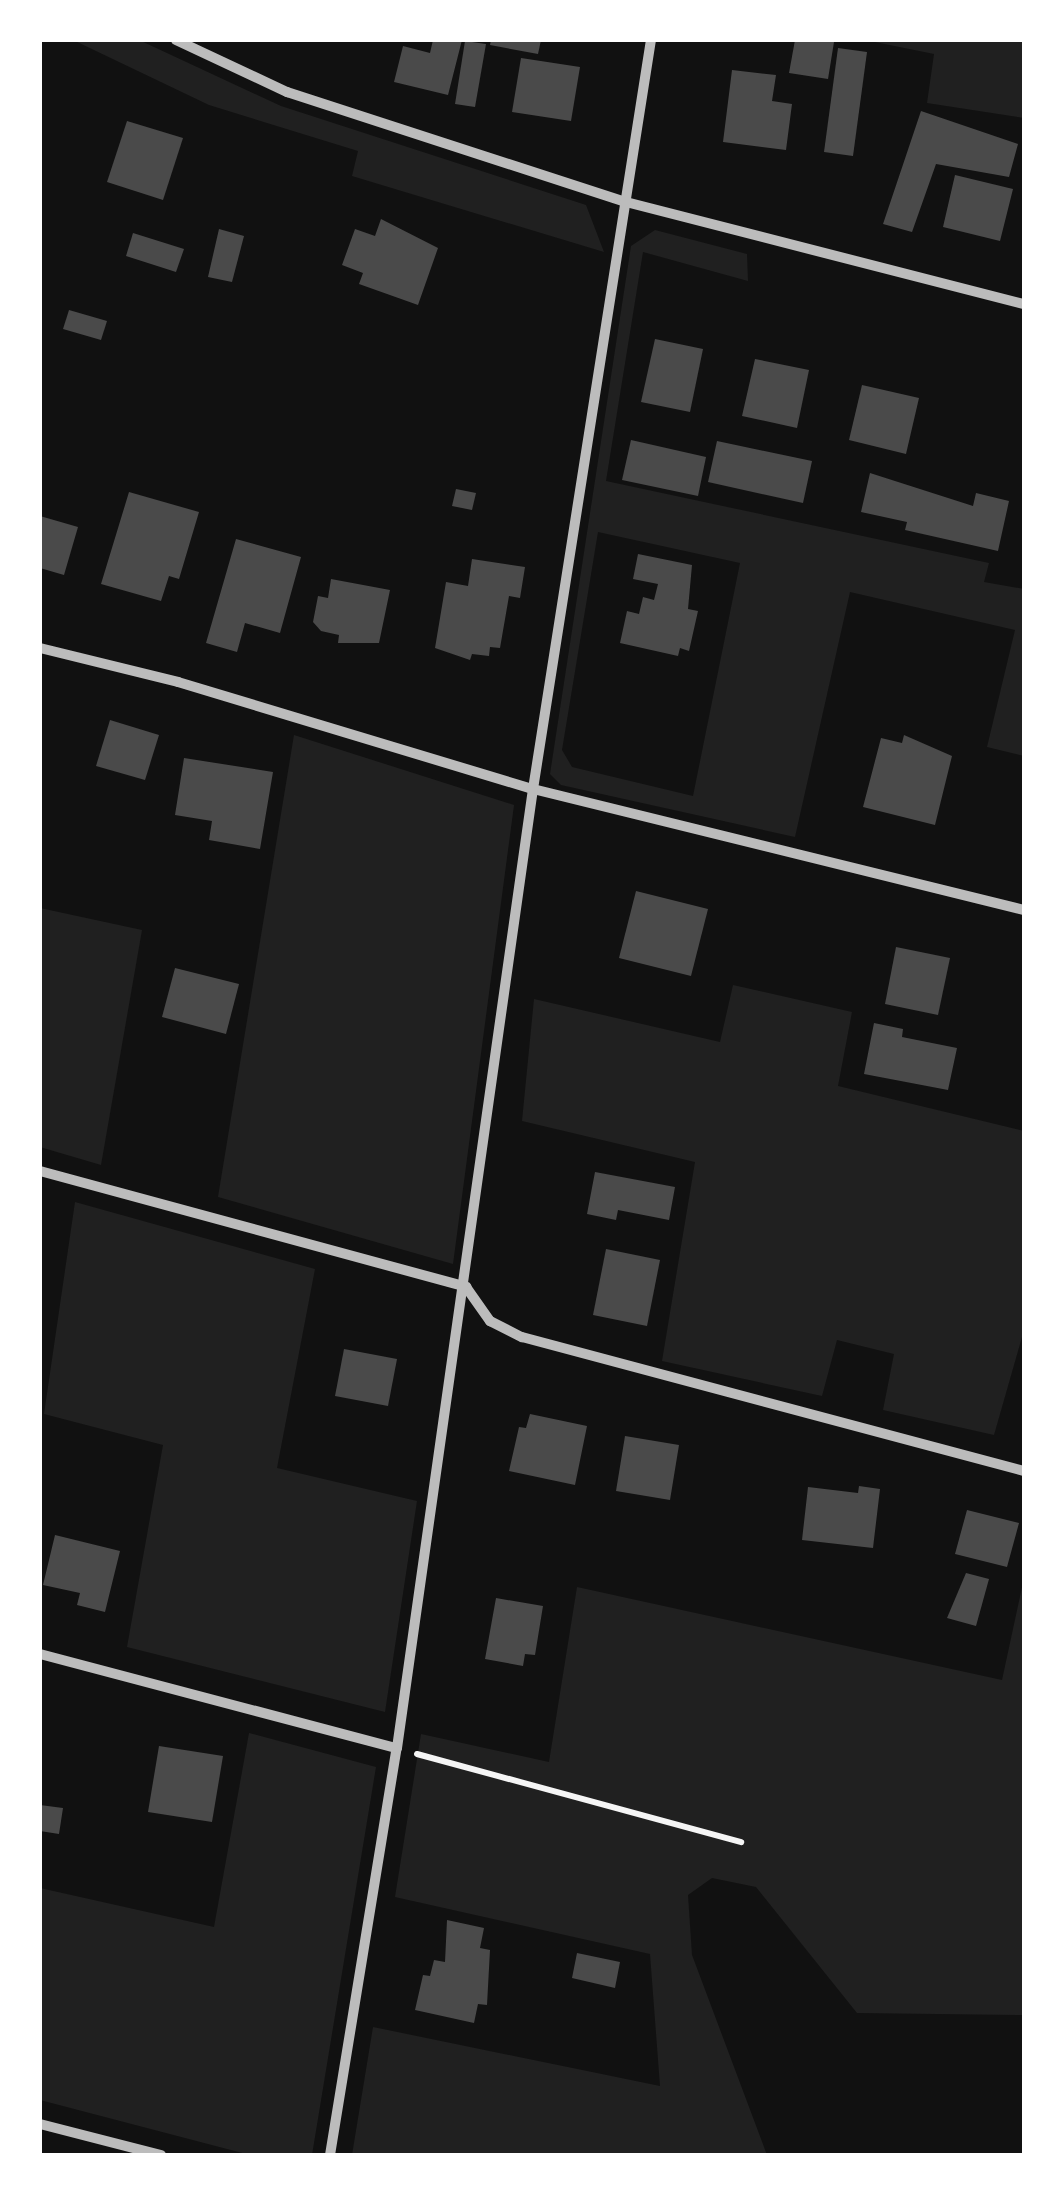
<!DOCTYPE html>
<style>
body{margin:0}
#map{position:relative;width:1064px;height:2195px;overflow:hidden;background:#111;font-family:"Noto Sans",sans-serif}
div>[style]{position:absolute}
.green>*{inset:0;background:#202020}
.building>*{inset:0;background:#4a4a4a}
.path>*{height:6px;margin:-3px;padding:0 3px;transform-origin:3px;border-radius:3px;background:#f5f5f5}
.minor>*{height:10px;margin:-5px;padding:0 5px;transform-origin:5px;border-radius:5px;background:#bcbcbc}
span{translate:-50% -50%;white-space:nowrap;text-align:center;line-height:1.15;-webkit-text-stroke:8px #fff;paint-order:stroke}
.frame{position:absolute;inset:0;border:42px solid #fff;pointer-events:none}
</style>
<div id="map">
<div class="green">
<i style="clip-path:polygon(73px 40px,139px 40px,281px 106px,586px 205px,604px 252px,352px 176px,358px 151px,209px 105px)"></i>
<i style="clip-path:polygon(865px 40px,1024px 40px,1024px 118px,927px 103px,934px 54px)"></i>
<i style="clip-path:polygon(evenodd,655px 230px,747px 254px,748px 281px,643px 252px,606px 481px,989px 563px,984px 582px,1024px 589px,1024px 756px,987px 747px,1015px 630px,850px 592px,795px 837px,561px 785px,550px 774px,631px 246px,655px 230px,598px 532px,740px 563px,693px 796px,572px 767px,562px 750px,598px 532px)"></i>
<i style="clip-path:polygon(294px 735px,514px 805px,453px 1264px,218px 1197px)"></i>
<i style="clip-path:polygon(40px 908px,142px 930px,101px 1165px,40px 1147px)"></i>
<i style="clip-path:polygon(733px 985px,852px 1012px,838px 1086px,1024px 1131px,1024px 1330px,994px 1435px,883px 1410px,894px 1354px,837px 1340px,822px 1396px,662px 1361px,695px 1162px,522px 1121px,534px 999px,720px 1042px)"></i>
<i style="clip-path:polygon(75px 1202px,315px 1269px,277px 1468px,417px 1501px,385px 1712px,127px 1647px,163px 1445px,44px 1414px)"></i>
<i style="clip-path:polygon(1024px 1578px,1024px 2015px,857px 2013px,756px 1887px,712px 1878px,688px 1895px,692px 1955px,767px 2155px,352px 2155px,373px 2027px,660px 2086px,650px 1954px,395px 1897px,421px 1734px,549px 1762px,577px 1587px,1002px 1680px)"></i>
<i style="clip-path:polygon(249px 1733px,376px 1767px,312px 2155px,250px 2155px,40px 2100px,40px 1888px,214px 1927px)"></i>
</div>
<div class="building">
<i style="clip-path:polygon(433px 40px,462px 40px,448px 95px,394px 82px,403px 46px,430px 53px)"></i>
<i style="clip-path:polygon(491px 40px,541px 40px,538px 54px,490px 45px)"></i>
<i style="clip-path:polygon(795px 40px,834px 42px,828px 79px,789px 73px)"></i>
<i style="clip-path:polygon(465px 41px,486px 44px,475px 107px,455px 104px)"></i>
<i style="clip-path:polygon(838px 48px,867px 52px,853px 156px,824px 152px)"></i>
<i style="clip-path:polygon(521px 58px,580px 67px,571px 121px,512px 112px)"></i>
<i style="clip-path:polygon(732px 70px,776px 75px,772px 101px,792px 104px,786px 150px,723px 142px)"></i>
<i style="clip-path:polygon(921px 111px,1018px 144px,1009px 177px,936px 164px,912px 232px,883px 224px)"></i>
<i style="clip-path:polygon(127px 121px,183px 138px,163px 200px,107px 182px)"></i>
<i style="clip-path:polygon(955px 175px,1013px 189px,1000px 241px,943px 227px)"></i>
<i style="clip-path:polygon(381px 219px,438px 248px,418px 305px,359px 284px,363px 273px,342px 265px,355px 229px,375px 236px)"></i>
<i style="clip-path:polygon(219px 229px,244px 236px,232px 282px,208px 277px)"></i>
<i style="clip-path:polygon(133px 233px,184px 249px,176px 272px,126px 256px)"></i>
<i style="clip-path:polygon(69px 310px,107px 321px,101px 340px,63px 329px)"></i>
<i style="clip-path:polygon(655px 339px,703px 349px,690px 412px,641px 402px)"></i>
<i style="clip-path:polygon(755px 359px,809px 370px,797px 428px,742px 416px)"></i>
<i style="clip-path:polygon(862px 385px,919px 398px,906px 454px,849px 440px)"></i>
<i style="clip-path:polygon(631px 440px,706px 457px,698px 496px,622px 480px)"></i>
<i style="clip-path:polygon(717px 441px,812px 461px,803px 503px,708px 482px)"></i>
<i style="clip-path:polygon(870px 473px,973px 506px,976px 493px,1009px 501px,998px 551px,905px 530px,907px 522px,861px 512px)"></i>
<i style="clip-path:polygon(456px 489px,476px 493px,472px 510px,452px 506px)"></i>
<i style="clip-path:polygon(129px 492px,199px 512px,179px 579px,169px 576px,161px 601px,101px 584px)"></i>
<i style="clip-path:polygon(40px 516px,78px 527px,64px 575px,40px 568px)"></i>
<i style="clip-path:polygon(236px 539px,301px 557px,280px 633px,245px 623px,237px 652px,206px 643px)"></i>
<i style="clip-path:polygon(638px 554px,692px 565px,688px 609px,698px 611px,689px 651px,680px 648px,678px 656px,620px 643px,627px 611px,639px 614px,643px 597px,654px 600px,658px 584px,633px 579px)"></i>
<i style="clip-path:polygon(472px 559px,525px 567px,520px 598px,509px 596px,500px 648px,490px 647px,489px 656px,472px 654px,470px 660px,435px 648px,446px 582px,468px 586px)"></i>
<i style="clip-path:polygon(331px 579px,390px 590px,379px 643px,338px 643px,339px 635px,321px 631px,313px 622px,318px 596px,328px 598px)"></i>
<i style="clip-path:polygon(110px 720px,159px 735px,145px 780px,96px 766px)"></i>
<i style="clip-path:polygon(904px 735px,952px 756px,935px 825px,863px 807px,881px 738px,902px 743px)"></i>
<i style="clip-path:polygon(184px 758px,273px 772px,260px 849px,209px 840px,212px 821px,175px 815px)"></i>
<i style="clip-path:polygon(636px 891px,708px 909px,691px 976px,619px 958px)"></i>
<i style="clip-path:polygon(896px 947px,950px 958px,938px 1015px,885px 1004px)"></i>
<i style="clip-path:polygon(175px 968px,239px 984px,226px 1034px,162px 1017px)"></i>
<i style="clip-path:polygon(874px 1023px,903px 1029px,902px 1037px,957px 1048px,948px 1090px,864px 1074px)"></i>
<i style="clip-path:polygon(595px 1172px,675px 1187px,669px 1220px,618px 1210px,616px 1220px,587px 1214px)"></i>
<i style="clip-path:polygon(606px 1249px,660px 1260px,647px 1326px,593px 1315px)"></i>
<i style="clip-path:polygon(344px 1349px,397px 1359px,388px 1406px,335px 1396px)"></i>
<i style="clip-path:polygon(530px 1414px,587px 1426px,575px 1485px,509px 1471px,519px 1427px,526px 1428px)"></i>
<i style="clip-path:polygon(625px 1436px,679px 1445px,670px 1500px,616px 1491px)"></i>
<i style="clip-path:polygon(859px 1486px,880px 1489px,873px 1548px,802px 1540px,808px 1487px,858px 1493px)"></i>
<i style="clip-path:polygon(967px 1510px,1019px 1523px,1007px 1567px,955px 1554px)"></i>
<i style="clip-path:polygon(55px 1535px,120px 1551px,105px 1612px,77px 1605px,80px 1593px,43px 1585px)"></i>
<i style="clip-path:polygon(966px 1573px,989px 1579px,976px 1626px,947px 1618px)"></i>
<i style="clip-path:polygon(496px 1598px,543px 1606px,535px 1655px,525px 1654px,523px 1666px,485px 1659px)"></i>
<i style="clip-path:polygon(159px 1746px,223px 1756px,212px 1822px,148px 1812px)"></i>
<i style="clip-path:polygon(40px 1805px,63px 1808px,59px 1834px,40px 1831px)"></i>
<i style="clip-path:polygon(447px 1920px,484px 1928px,480px 1948px,490px 1950px,487px 2005px,478px 2004px,474px 2023px,415px 2010px,423px 1975px,430px 1976px,434px 1960px,445px 1962px)"></i>
<i style="clip-path:polygon(577px 1953px,620px 1962px,615px 1988px,572px 1978px)"></i>
</div>
<div class="path">
<i style="left:417px;top:1754px;width:336px;rotate:15.2deg"></i>
</div>
<div class="minor">
<i style="left:176px;top:40px;width:123px;rotate:25.1deg"></i>
<i style="left:287px;top:92px;width:356px;rotate:18deg"></i>
<i style="left:626px;top:202px;width:411px;rotate:14.4deg"></i>
<i style="left:40px;top:648px;width:142px;rotate:13.8deg"></i>
<i style="left:178px;top:682px;width:371px;rotate:16.8deg"></i>
<i style="left:533px;top:789px;width:506px;rotate:13.84deg"></i>
<i style="left:40px;top:1171px;width:442px;rotate:15.2deg"></i>
<i style="left:466px;top:1287px;width:42px;rotate:54.8deg"></i>
<i style="left:490px;top:1321px;width:36px;rotate:27deg"></i>
<i style="left:522px;top:1337px;width:520px;rotate:14.95deg"></i>
<i style="left:40px;top:1654px;width:369px;rotate:14.8deg"></i>
<i style="left:40px;top:2124px;width:125px;rotate:14.4deg"></i>
<i style="left:330px;top:2155px;width:412px;rotate:-80.7deg"></i>
<i style="left:397px;top:1748px;width:969px;rotate:-81.93deg"></i>
<i style="left:533px;top:789px;width:758px;rotate:-81.05deg"></i>
</div>
<div class="frame"></div>
</div>
